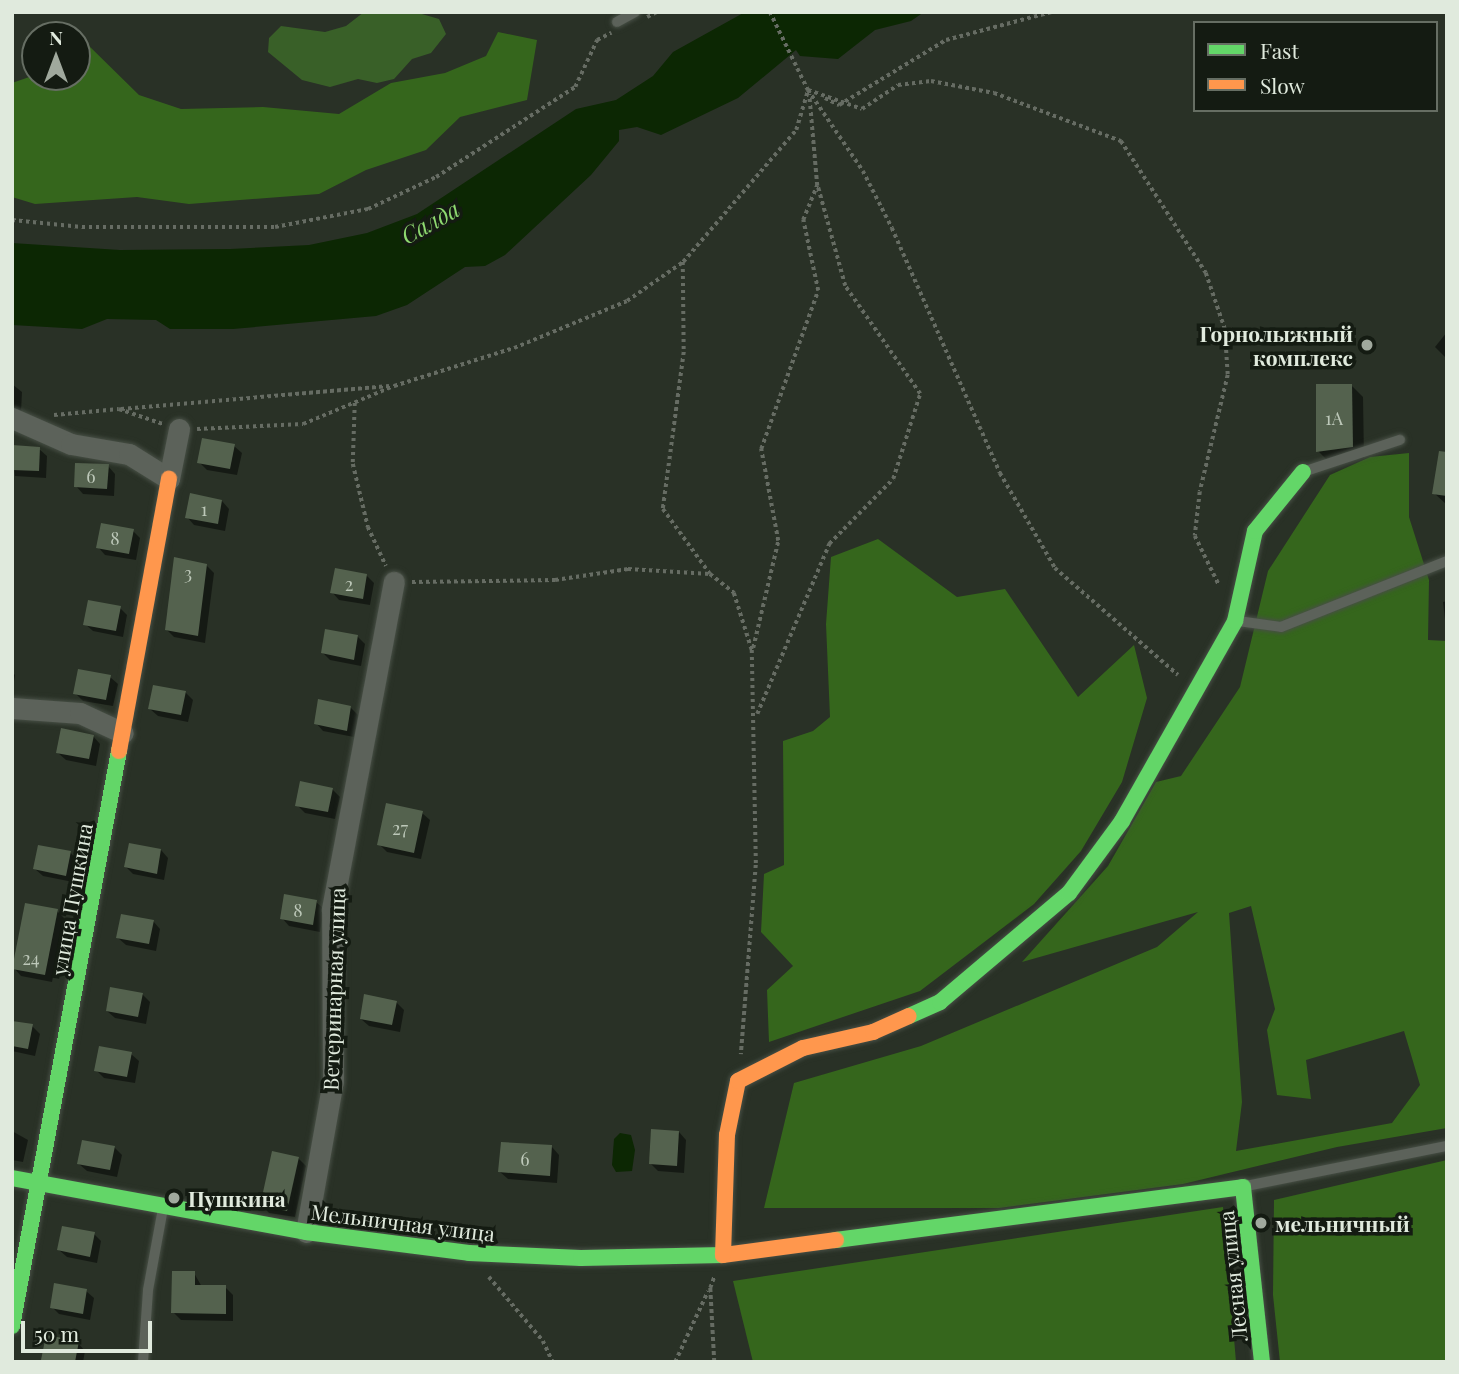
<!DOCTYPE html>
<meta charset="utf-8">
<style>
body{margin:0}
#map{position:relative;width:1459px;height:1374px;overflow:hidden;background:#293126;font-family:"Playfair Display",serif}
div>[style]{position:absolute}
.green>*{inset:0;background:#396028}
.forest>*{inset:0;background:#35661c}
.water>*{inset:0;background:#0c2703}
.shadow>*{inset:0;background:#0007}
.building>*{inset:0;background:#54624e}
.path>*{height:3.5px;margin-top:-1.75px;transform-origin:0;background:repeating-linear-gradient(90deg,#666c63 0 3.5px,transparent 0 7px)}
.roads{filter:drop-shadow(0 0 2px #474f45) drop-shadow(0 0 2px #474f45)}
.lane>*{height:10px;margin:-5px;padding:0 5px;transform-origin:5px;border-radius:5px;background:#5c625a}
.street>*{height:21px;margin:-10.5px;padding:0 10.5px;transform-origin:10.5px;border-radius:10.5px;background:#5c625a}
.fast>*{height:16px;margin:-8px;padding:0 8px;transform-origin:8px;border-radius:8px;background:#63d668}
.slow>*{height:16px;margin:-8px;padding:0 8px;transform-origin:8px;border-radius:8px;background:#ff974d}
.dots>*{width:19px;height:19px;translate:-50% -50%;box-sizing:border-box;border:4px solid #141b12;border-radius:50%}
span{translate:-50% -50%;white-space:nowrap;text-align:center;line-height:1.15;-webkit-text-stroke:7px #141b12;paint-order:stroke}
.number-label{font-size:18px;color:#bdc8b9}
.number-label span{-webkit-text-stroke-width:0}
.poi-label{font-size:21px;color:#e0eadd;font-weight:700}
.right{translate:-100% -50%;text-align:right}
.left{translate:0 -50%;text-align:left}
.street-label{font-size:21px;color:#e0eadd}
.water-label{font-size:23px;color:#8ed970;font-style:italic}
.frame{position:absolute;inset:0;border:14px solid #e0eadd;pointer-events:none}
.legend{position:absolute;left:1193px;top:21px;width:245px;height:91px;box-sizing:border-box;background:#141b12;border:2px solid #666e63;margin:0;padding:9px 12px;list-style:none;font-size:21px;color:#e0eadd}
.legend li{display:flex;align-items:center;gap:14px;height:35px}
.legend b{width:35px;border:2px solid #666e63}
.north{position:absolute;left:21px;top:21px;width:70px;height:70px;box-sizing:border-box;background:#141b12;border:2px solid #666e63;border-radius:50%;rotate:0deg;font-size:19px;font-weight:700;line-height:28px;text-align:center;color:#e0eadd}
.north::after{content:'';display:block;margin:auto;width:24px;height:32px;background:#a0a99d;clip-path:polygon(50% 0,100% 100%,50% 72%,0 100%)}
.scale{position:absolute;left:21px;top:1321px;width:131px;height:32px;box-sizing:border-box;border:4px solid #e0eadd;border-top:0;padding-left:9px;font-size:21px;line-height:24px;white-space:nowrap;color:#e0eadd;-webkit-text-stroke:5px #141b12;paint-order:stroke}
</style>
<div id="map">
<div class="green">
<i style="clip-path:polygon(364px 12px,415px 12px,439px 19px,446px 34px,431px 53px,412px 59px,394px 79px,377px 83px,358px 79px,330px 87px,302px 80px,268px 52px,269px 38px,281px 26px,325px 32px,346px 26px)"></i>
</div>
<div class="forest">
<i style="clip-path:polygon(498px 32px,537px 40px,527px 100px,460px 117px,426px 150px,366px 170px,319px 194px,189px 204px,137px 197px,35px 204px,12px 197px,12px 83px,35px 75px,77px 77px,77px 44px,83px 40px,139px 95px,181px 109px,263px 107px,339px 114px,391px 83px,445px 73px,486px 56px)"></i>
<i style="clip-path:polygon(evenodd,1409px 453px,1409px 517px,1429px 580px,1428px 640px,1447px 641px,1447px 1128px,1337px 1147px,1183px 1184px,999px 1208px,764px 1208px,794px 1083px,921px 1046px,1157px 947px,1198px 912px,1022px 962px,1108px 866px,1156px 782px,1181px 776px,1240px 687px,1268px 571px,1330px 475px,1370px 457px,1409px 453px,1251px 906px,1275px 1009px,1267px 1030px,1277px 1095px,1311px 1099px,1306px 1060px,1404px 1031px,1420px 1085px,1392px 1123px,1236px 1151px,1242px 1102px,1229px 913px,1251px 906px)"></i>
<i style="clip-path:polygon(878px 539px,957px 597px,1005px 589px,1078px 697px,1134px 645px,1147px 698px,1122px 782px,1081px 851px,1034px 904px,920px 991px,769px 1042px,767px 990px,793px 966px,761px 932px,764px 874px,784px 865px,783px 741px,813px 731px,830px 717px,826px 624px,831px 557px)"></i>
<i style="clip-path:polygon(1447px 1160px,1447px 1362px,1280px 1362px,1273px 1295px,1274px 1200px)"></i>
<i style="clip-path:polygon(1223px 1207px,1236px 1362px,753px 1362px,733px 1281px)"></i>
</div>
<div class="water">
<i style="clip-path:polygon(745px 12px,924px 12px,911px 21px,875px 30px,838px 59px,800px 56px,796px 50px,738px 98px,661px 135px,637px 127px,619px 130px,619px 141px,591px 175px,505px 255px,485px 266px,465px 267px,407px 305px,376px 316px,233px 329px,170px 329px,156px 320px,107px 319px,82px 329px,12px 325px,12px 243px,120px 250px,230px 249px,309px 245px,367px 233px,417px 214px,576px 109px,616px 100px,653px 76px,673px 52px)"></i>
<i style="clip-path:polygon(620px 1133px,631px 1135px,635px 1150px,632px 1171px,616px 1172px,612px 1165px,614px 1139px)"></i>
</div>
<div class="shadow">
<i style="clip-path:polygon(1447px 332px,1447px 359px,1435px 347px)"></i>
<i style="clip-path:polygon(12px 384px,22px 392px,21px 412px,12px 412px)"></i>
<i style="clip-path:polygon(1351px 385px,1363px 397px,1364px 458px,1330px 463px,1318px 451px)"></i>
<i style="clip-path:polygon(234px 446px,242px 453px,237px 475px,207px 470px,199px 462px)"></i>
<i style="clip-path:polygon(12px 447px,39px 449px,47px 456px,46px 478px,15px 476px)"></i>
<i style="clip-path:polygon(1447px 455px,1447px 505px,1434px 493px)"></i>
<i style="clip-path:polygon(108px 466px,115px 474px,114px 496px,83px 494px,76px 486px)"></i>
<i style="clip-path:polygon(222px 501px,229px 509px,225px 531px,194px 525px,187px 517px)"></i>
<i style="clip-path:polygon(133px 531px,140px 538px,136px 560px,105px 555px,98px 547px)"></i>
<i style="clip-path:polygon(206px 565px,214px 573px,205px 643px,174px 637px,167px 630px)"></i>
<i style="clip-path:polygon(367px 576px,374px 583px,370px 605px,339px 600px,332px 592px)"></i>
<i style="clip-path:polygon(1447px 601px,1447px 636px,1443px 602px)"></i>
<i style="clip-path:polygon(120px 608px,127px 615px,123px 637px,93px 631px,85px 624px)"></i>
<i style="clip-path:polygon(357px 636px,365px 644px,361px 666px,330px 660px,323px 653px)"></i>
<i style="clip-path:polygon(12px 672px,15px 675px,12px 693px)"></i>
<i style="clip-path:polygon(110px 677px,118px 684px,113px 706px,83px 701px,75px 693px)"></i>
<i style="clip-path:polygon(185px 692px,193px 700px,188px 722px,158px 716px,150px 709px)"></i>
<i style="clip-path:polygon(350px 707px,358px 715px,354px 737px,323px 731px,316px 723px)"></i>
<i style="clip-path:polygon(93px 736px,100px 744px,96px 766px,66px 760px,58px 753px)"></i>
<i style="clip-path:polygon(332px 789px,340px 797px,335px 819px,305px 813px,297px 805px)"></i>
<i style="clip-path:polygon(422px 813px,430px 820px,421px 859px,387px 852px,379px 844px)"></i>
<i style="clip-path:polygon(161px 850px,168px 858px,164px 880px,133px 874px,126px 867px)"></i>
<i style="clip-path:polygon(70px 852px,77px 860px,73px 882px,43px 876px,35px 869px)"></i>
<i style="clip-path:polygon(316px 902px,324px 909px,320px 932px,289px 926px,282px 918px)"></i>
<i style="clip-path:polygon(57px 911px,64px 918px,52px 982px,21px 976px,14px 968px)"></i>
<i style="clip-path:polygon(153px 921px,160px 929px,156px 951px,126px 945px,118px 938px)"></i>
<i style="clip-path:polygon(142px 994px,150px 1002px,146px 1024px,115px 1018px,107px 1011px)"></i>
<i style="clip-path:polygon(396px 1002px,404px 1010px,400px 1032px,369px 1026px,361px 1019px)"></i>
<i style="clip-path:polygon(12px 1022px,32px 1026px,40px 1034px,35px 1056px,12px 1051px)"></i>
<i style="clip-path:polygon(131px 1054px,139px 1061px,135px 1083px,104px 1078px,96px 1070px)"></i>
<i style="clip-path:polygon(12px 1131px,28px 1140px,23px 1162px,12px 1160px)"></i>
<i style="clip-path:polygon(679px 1132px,686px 1140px,684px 1173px,658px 1171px,651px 1164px)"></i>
<i style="clip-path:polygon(114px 1147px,122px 1155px,117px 1177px,87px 1171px,79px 1164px)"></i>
<i style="clip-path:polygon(552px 1147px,559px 1155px,557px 1183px,508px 1179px,500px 1172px)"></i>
<i style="clip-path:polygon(298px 1158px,306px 1166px,295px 1217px,269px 1213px,262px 1205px)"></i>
<i style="clip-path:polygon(94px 1234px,101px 1241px,97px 1263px,67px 1257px,59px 1250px)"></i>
<i style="clip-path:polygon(194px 1273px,202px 1287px,225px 1287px,233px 1295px,233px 1321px,181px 1320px,173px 1312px)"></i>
<i style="clip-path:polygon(86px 1291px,94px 1298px,90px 1320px,59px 1314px,52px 1307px)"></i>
<i style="clip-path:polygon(78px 1343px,85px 1351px,83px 1362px,43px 1359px)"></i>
</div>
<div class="building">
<i style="clip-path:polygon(1316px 384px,1352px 384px,1353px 447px,1316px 452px)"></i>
<i style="clip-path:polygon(202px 438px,235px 444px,230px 469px,197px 463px)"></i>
<i style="clip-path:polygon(12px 445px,40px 447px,39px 471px,12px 470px)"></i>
<i style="clip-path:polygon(1439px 451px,1447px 452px,1447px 496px,1432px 494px)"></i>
<i style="clip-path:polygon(75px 463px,109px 464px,107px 489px,74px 487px)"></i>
<i style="clip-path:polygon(190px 493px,222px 500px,218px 524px,185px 518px)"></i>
<i style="clip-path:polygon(101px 523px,134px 529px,129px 554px,96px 548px)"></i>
<i style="clip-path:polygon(174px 557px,207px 564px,198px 636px,165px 630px)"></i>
<i style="clip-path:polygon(335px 568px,367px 574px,363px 599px,330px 593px)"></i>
<i style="clip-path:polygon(88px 600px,121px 606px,116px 631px,83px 625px)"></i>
<i style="clip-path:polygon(325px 629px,358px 635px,354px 660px,321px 653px)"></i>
<i style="clip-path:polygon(78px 669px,111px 675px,106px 700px,73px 694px)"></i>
<i style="clip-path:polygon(153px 685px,186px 691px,181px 715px,148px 709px)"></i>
<i style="clip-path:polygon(318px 699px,351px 706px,347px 731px,314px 724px)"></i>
<i style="clip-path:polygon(61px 728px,94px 735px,89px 759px,56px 753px)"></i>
<i style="clip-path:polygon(300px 781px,333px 788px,328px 812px,295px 806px)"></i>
<i style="clip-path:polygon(386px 803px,423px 811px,414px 853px,377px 845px)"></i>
<i style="clip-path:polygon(129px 843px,161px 849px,157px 874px,124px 867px)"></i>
<i style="clip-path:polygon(38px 845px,71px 851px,66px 876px,33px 869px)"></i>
<i style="clip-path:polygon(284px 894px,317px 900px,313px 925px,280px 919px)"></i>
<i style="clip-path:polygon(25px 903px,58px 909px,45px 975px,12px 969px)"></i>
<i style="clip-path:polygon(121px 914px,154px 920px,149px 944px,116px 938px)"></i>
<i style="clip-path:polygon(110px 987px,143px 993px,138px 1017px,106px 1011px)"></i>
<i style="clip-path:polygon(364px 994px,397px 1001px,392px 1025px,360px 1019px)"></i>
<i style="clip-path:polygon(12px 1021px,33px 1024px,28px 1049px,12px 1046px)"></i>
<i style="clip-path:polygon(99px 1046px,132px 1052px,127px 1077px,94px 1071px)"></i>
<i style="clip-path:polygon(651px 1129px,679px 1131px,677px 1166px,649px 1164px)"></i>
<i style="clip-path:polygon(82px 1140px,115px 1146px,110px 1170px,77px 1164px)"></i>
<i style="clip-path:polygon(501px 1142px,552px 1145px,550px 1176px,498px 1172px)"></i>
<i style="clip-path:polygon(272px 1151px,299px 1157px,287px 1211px,260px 1206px)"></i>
<i style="clip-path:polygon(62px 1226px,95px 1232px,90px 1257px,57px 1250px)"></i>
<i style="clip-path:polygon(172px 1271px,195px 1271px,195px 1285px,226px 1285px,226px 1314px,171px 1313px)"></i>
<i style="clip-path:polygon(54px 1283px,87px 1289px,83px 1314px,50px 1308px)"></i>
<i style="clip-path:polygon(46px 1335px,79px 1341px,75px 1362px,41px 1360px)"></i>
</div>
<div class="path">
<i style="left:770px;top:12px;width:87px;rotate:64deg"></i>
<i style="left:808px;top:90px;width:98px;rotate:55.8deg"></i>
<i style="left:863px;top:171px;width:64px;rotate:63deg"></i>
<i style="left:892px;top:228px;width:268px;rotate:66.2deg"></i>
<i style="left:1000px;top:473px;width:110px;rotate:59.9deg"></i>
<i style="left:1055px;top:568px;width:163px;rotate:41deg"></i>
<i style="left:647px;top:17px;width:11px;rotate:-27deg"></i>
<i style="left:808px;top:90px;width:57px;rotate:19.4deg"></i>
<i style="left:862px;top:109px;width:43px;rotate:-33.7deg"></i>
<i style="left:898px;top:85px;width:33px;rotate:-7deg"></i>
<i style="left:931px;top:81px;width:64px;rotate:10.8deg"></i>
<i style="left:994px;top:93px;width:136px;rotate:20.7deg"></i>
<i style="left:1121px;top:141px;width:157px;rotate:57.2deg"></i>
<i style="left:1206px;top:273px;width:59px;rotate:71.3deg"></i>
<i style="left:1225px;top:329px;width:46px;rotate:86.3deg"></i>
<i style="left:1228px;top:375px;width:120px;rotate:103.5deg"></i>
<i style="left:1200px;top:492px;width:44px;rotate:96.5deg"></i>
<i style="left:1195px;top:536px;width:55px;rotate:63.9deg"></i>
<i style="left:825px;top:98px;width:16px;rotate:27deg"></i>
<i style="left:839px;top:105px;width:125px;rotate:-31.3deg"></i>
<i style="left:946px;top:40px;width:109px;rotate:-14.9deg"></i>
<i style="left:12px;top:220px;width:70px;rotate:5.7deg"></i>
<i style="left:82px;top:227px;width:193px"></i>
<i style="left:275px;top:227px;width:95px;rotate:-11deg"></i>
<i style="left:368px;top:209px;width:75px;rotate:-25.2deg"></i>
<i style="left:436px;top:177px;width:166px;rotate:-32.9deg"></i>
<i style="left:575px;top:87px;width:52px;rotate:-64.9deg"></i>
<i style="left:597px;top:40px;width:16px;rotate:-27deg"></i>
<i style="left:683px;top:262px;width:90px;rotate:89.4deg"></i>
<i style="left:684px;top:352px;width:158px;rotate:97.6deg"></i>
<i style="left:663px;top:509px;width:80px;rotate:54.1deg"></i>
<i style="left:710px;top:574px;width:31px;rotate:38deg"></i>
<i style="left:734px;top:593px;width:60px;rotate:72.5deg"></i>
<i style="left:752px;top:650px;width:215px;rotate:88.9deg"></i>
<i style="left:756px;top:865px;width:190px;rotate:94.5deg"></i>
<i style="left:355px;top:403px;width:61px;rotate:91.9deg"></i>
<i style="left:353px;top:464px;width:65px;rotate:76.6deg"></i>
<i style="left:368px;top:527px;width:43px;rotate:65.2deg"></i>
<i style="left:121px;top:409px;width:269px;rotate:-4.9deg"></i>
<i style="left:54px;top:415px;width:65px;rotate:-5.3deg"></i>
<i style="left:119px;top:409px;width:46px;rotate:18.8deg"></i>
<i style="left:197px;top:429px;width:106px;rotate:-2.7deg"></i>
<i style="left:303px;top:424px;width:99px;rotate:-22.7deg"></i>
<i style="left:394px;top:386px;width:126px;rotate:-17.6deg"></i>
<i style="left:514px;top:348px;width:122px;rotate:-22.6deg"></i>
<i style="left:627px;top:301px;width:68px;rotate:-34.9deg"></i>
<i style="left:683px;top:262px;width:174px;rotate:-49.4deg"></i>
<i style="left:796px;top:130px;width:42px;rotate:-73.3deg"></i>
<i style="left:412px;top:582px;width:143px;rotate:-0.8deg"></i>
<i style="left:555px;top:580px;width:74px;rotate:-8.6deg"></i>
<i style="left:628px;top:569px;width:82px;rotate:3.5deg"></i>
<i style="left:753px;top:648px;width:110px;rotate:-76.8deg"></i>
<i style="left:778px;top:541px;width:94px;rotate:-100.5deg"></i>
<i style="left:761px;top:449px;width:168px;rotate:-70.2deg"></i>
<i style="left:818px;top:291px;width:73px;rotate:-101.9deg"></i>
<i style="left:803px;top:220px;width:37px;rotate:-68deg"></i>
<i style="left:817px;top:186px;width:92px;rotate:-95deg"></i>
<i style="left:757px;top:714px;width:185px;rotate:-67deg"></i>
<i style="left:829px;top:544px;width:91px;rotate:-45.4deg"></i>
<i style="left:893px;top:479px;width:89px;rotate:-72.4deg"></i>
<i style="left:920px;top:394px;width:131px;rotate:-124.8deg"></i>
<i style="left:845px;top:286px;width:102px;rotate:-105.4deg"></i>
<i style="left:489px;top:1277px;width:84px;rotate:49.8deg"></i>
<i style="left:543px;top:1341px;width:23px;rotate:65deg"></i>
<i style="left:675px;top:1362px;width:78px;rotate:-65.1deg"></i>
<i style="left:714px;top:1362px;width:74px;rotate:-93.1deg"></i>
<i style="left:710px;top:1288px;width:12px;rotate:-70deg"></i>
</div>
<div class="roads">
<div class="lane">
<i style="left:617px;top:22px;width:21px;rotate:-29deg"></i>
<i style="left:1306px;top:471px;width:99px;rotate:-18.3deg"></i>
<i style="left:1238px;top:621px;width:43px;rotate:7.9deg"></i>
<i style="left:1281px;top:627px;width:179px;rotate:-21.7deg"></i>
<i style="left:1246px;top:1186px;width:205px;rotate:-11.3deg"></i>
<i style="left:143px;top:1362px;width:72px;rotate:-86deg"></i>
<i style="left:148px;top:1290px;width:83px;rotate:-79.6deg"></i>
</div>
<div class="street">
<i style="left:12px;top:418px;width:64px;rotate:23.8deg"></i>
<i style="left:71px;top:444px;width:59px;rotate:9.8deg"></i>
<i style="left:129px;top:454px;width:47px;rotate:32deg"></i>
<i style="left:169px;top:479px;width:51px;rotate:-78.7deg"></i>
<i style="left:12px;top:708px;width:68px;rotate:4.2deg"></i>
<i style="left:80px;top:713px;width:47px;rotate:24.9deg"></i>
<i style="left:306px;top:1232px;width:153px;rotate:-79.9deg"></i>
<i style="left:333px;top:1081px;width:172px;rotate:-90.3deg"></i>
<i style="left:332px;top:909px;width:333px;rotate:-79.3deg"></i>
</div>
<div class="fast">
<i style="left:909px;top:1016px;width:34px;rotate:-24deg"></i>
<i style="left:940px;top:1002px;width:169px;rotate:-40.2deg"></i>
<i style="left:1069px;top:893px;width:89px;rotate:-53.6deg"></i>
<i style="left:1122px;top:821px;width:230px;rotate:-60.5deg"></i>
<i style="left:1235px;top:621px;width:92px;rotate:-77.5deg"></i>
<i style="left:1255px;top:531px;width:76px;rotate:-50.9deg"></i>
<i style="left:12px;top:1178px;width:299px;rotate:10.4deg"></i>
<i style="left:306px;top:1232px;width:164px;rotate:7.3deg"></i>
<i style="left:469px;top:1253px;width:112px;rotate:2.6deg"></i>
<i style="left:581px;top:1258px;width:142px;rotate:-1.2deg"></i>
<i style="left:836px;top:1240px;width:410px;rotate:-7.4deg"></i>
<i style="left:1243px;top:1187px;width:176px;rotate:83.8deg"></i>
<i style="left:12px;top:1326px;width:585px;rotate:-79.46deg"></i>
</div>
<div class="slow">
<i style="left:119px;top:751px;width:277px;rotate:-79.6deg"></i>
<i style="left:836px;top:1240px;width:114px;rotate:172.4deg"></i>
<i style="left:723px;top:1255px;width:120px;rotate:-88.1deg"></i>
<i style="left:727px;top:1135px;width:55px;rotate:-78.5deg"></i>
<i style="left:738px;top:1081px;width:73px;rotate:-26.9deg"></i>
<i style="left:803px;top:1048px;width:72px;rotate:-12.9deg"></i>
<i style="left:873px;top:1032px;width:39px;rotate:-24deg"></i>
</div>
</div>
<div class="dots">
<i style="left:1367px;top:345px;background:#a0a99d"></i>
<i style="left:174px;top:1198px;background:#a0a99d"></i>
<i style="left:1261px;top:1223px;background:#a0a99d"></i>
</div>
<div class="number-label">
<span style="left:1334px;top:418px">1А</span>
<span style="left:91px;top:476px">6</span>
<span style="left:204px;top:509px">1</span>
<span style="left:115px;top:538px">8</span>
<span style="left:188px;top:573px">3</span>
<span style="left:349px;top:584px">2</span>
<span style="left:400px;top:828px">27</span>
<span style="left:298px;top:910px">8</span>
<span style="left:31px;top:958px">24</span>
<span style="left:525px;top:1159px">6</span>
</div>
<div class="poi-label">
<span class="right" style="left:1353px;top:345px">Горнолыжный<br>комплекс</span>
<span class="left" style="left:188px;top:1198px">Пушкина</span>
<span class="left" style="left:1275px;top:1223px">мельничный</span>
</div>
<div class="street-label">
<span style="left:71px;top:899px;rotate:-80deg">улица Пушкина</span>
<span style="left:333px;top:989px;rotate:-88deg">Ветеринарная улица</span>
<span style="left:403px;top:1222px;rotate:7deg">Мельничная улица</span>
<span style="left:1232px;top:1276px;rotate:-96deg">Лесная улица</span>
</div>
<div class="water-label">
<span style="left:430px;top:222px;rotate:-29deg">Салда</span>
</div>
<div class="frame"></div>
<ul class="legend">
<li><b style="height:9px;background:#63d668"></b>Fast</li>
<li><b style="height:9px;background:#ff974d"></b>Slow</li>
</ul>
<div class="north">N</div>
<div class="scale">50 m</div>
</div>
